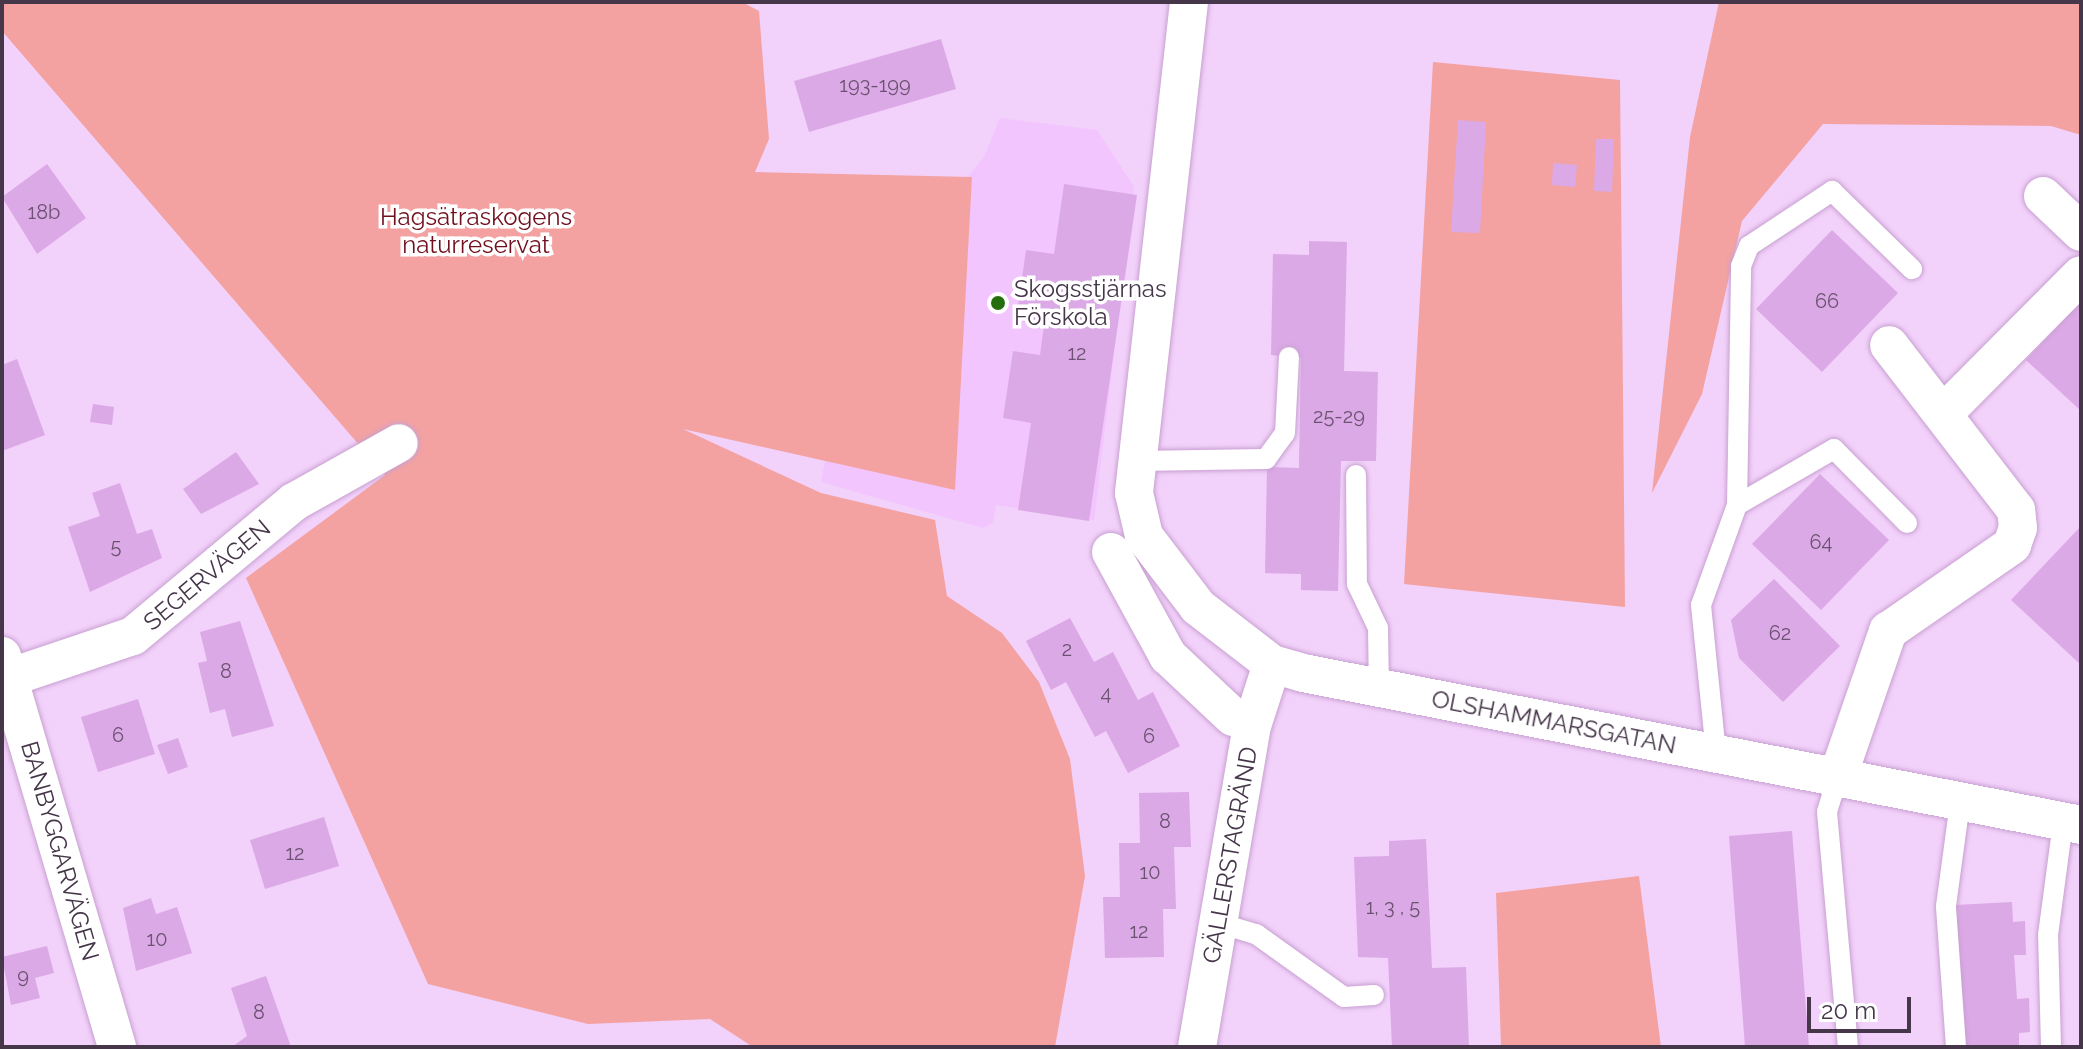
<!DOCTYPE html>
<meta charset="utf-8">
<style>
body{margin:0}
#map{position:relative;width:2083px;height:1049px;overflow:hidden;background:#f2d1fa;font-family:Raleway,sans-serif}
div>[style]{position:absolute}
.built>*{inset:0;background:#f3c5fe}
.green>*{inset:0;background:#f3a2a1}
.building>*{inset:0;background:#dca9e7}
.roads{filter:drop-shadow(0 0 2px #c8a0d1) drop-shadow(0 0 2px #c8a0d1)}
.service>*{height:20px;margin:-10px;padding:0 10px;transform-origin:10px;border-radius:10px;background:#fff}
.minor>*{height:38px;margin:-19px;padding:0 19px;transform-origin:19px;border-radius:19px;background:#fff}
.dots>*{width:22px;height:22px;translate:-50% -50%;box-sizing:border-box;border:4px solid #fff;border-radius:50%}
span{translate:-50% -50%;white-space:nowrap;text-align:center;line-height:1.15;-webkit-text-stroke:7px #fff;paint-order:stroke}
.number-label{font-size:20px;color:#6c5371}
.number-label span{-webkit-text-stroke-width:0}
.park-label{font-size:24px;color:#720f1e}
.poi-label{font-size:24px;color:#46364a}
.left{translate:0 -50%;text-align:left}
.street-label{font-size:24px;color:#46364a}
.frame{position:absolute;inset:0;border:4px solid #46364a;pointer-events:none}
.scale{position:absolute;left:1807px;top:997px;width:104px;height:36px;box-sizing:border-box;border:4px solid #46364a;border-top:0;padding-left:10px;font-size:24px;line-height:28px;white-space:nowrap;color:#46364a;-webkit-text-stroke:6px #fff;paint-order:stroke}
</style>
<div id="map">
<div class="built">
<i style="clip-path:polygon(1000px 118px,1097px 130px,1134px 187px,1094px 520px,996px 505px,993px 523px,983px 528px,821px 482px,836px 404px,886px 276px,984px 157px)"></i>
</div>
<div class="green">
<i style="clip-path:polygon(2px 2px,742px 2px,759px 11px,769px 139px,755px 172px,972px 177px,955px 490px,683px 429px,821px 493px,935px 520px,947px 596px,1002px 633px,1039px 682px,1070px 759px,1085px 876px,1055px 1047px,753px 1047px,710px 1019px,588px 1024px,428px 984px,246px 578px,385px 475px,2px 31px)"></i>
<i style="clip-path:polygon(1719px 2px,2081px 2px,2081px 135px,2051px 126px,1823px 124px,1742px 221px,1702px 394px,1652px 493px,1690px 137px)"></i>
<i style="clip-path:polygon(1433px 62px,1620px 80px,1625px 607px,1404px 584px)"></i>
<i style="clip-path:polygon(1639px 876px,1661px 1047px,1501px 1047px,1496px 893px)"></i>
</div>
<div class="building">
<i style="clip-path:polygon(941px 39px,956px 89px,809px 132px,794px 81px)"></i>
<i style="clip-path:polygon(1458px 120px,1486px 122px,1480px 233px,1451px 232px)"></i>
<i style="clip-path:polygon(1596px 139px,1614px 139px,1612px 192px,1594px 191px)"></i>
<i style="clip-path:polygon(1553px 163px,1577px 165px,1575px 187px,1552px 185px)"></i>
<i style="clip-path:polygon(47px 164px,86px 218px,37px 254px,2px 197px)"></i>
<i style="clip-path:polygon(1064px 184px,1137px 195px,1089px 521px,1018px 510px,1031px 423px,1003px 418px,1013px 351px,1040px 355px,1044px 325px,1016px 320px,1026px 250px,1054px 254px)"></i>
<i style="clip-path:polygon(1832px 230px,1898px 293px,1822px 372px,1756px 309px)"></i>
<i style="clip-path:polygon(1309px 241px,1347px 242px,1344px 371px,1378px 372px,1376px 461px,1341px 461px,1338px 591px,1301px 590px,1301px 574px,1265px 573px,1267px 467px,1299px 468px,1299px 462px,1301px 358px,1271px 355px,1273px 254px,1309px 255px)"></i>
<i style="clip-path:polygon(2081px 301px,2081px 411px,2026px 360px)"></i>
<i style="clip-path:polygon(17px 359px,45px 435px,2px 451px,2px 365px)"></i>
<i style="clip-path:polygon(93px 404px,114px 407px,112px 425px,90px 422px)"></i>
<i style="clip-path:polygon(236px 452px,259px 484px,201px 514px,183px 489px)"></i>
<i style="clip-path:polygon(1820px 474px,1889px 540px,1821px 610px,1752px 544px)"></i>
<i style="clip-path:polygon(120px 483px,137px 534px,152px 529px,162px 558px,90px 592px,68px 527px,100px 516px,92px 493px)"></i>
<i style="clip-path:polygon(2081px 526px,2081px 665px,2011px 600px)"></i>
<i style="clip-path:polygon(1774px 579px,1840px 646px,1783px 702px,1739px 658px,1731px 620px)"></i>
<i style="clip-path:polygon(1070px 618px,1094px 662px,1113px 652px,1138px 700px,1153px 692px,1180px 746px,1128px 773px,1106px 731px,1095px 737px,1066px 682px,1051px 690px,1026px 641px)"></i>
<i style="clip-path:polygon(240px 621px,274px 726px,232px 737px,225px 709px,210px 713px,198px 663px,207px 661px,200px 632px)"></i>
<i style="clip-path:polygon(138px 699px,155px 754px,98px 772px,81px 717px)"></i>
<i style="clip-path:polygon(178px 738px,188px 767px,168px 774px,157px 745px)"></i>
<i style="clip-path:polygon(1189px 792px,1191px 847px,1174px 847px,1176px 909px,1163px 909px,1164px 957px,1105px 958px,1103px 897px,1120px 897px,1119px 843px,1140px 843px,1139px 793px)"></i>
<i style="clip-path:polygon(324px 817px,339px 866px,265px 889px,250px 840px)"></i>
<i style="clip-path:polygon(1792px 831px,1809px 1047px,1745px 1047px,1729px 836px)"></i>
<i style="clip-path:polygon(1426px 839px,1432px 968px,1466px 967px,1469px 1047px,1392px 1047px,1388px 958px,1358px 957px,1354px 857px,1389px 856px,1389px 841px)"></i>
<i style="clip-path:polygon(151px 898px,156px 914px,177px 907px,192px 953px,136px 971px,123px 908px)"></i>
<i style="clip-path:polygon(2012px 902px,2013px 922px,2025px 921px,2026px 955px,2014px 955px,2017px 999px,2029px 998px,2030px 1032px,2019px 1033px,2019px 1047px,1963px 1047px,1955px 905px)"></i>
<i style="clip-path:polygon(47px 946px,54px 973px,35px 978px,40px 998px,11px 1005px,2px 957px)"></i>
<i style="clip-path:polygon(266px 976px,291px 1047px,232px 1047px,247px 1036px,231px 988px)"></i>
</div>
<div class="roads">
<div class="service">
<i style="left:1136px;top:461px;width:130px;rotate:-0.9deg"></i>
<i style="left:1266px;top:459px;width:32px;rotate:-54deg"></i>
<i style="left:1285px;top:433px;width:76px;rotate:-87deg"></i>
<i style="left:1356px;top:475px;width:109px;rotate:89.5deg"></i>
<i style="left:1357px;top:584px;width:49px;rotate:64.5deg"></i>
<i style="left:1378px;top:628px;width:61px;rotate:89.1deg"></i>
<i style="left:1737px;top:505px;width:239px;rotate:-89deg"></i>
<i style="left:1741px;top:266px;width:22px;rotate:-68deg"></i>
<i style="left:1749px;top:246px;width:100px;rotate:-33.5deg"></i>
<i style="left:1832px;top:191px;width:112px;rotate:44.3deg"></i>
<i style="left:1716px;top:753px;width:149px;rotate:-95.8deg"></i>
<i style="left:1701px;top:605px;width:106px;rotate:-70.2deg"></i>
<i style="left:1737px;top:505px;width:112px;rotate:-30deg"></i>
<i style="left:1834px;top:449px;width:104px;rotate:45.4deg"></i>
<i style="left:1837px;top:779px;width:34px;rotate:107deg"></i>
<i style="left:1827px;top:812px;width:236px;rotate:84.9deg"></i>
<i style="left:1219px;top:923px;width:39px;rotate:17deg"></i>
<i style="left:1256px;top:934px;width:108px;rotate:35.6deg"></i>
<i style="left:1344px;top:997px;width:30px;rotate:-4deg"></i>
<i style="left:1956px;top:1047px;width:141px;rotate:-94.1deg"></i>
<i style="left:1946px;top:906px;width:104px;rotate:-82.3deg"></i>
<i style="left:2051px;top:1047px;width:112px;rotate:-91.5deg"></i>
<i style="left:2048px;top:935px;width:114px;rotate:-82.4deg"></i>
</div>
<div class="minor">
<i style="left:1189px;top:2px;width:494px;rotate:96.4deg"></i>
<i style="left:1134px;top:493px;width:44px;rotate:76.9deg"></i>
<i style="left:1144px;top:536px;width:89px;rotate:52.7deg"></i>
<i style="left:1198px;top:607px;width:93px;rotate:37.6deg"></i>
<i style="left:1272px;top:664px;width:32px;rotate:16deg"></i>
<i style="left:1303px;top:673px;width:793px;rotate:11.05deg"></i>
<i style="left:2043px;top:196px;width:52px;rotate:43.5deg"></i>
<i style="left:1944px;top:413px;width:194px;rotate:-45.2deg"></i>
<i style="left:1111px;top:552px;width:119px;rotate:61.3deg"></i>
<i style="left:1168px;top:656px;width:89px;rotate:43.2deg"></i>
<i style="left:2px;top:656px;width:408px;rotate:73.6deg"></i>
<i style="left:2px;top:680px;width:138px;rotate:-18.6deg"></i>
<i style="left:133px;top:636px;width:209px;rotate:-39.8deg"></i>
<i style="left:294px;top:502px;width:120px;rotate:-29.3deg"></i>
<i style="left:1837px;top:779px;width:157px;rotate:-71deg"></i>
<i style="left:1888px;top:631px;width:151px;rotate:-34.7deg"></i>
<i style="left:2012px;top:545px;width:18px;rotate:-71deg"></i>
<i style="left:2018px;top:528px;width:18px;rotate:-96deg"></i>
<i style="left:2016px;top:510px;width:208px;rotate:-127.6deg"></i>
<i style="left:1197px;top:1047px;width:326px;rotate:-80.3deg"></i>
<i style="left:1252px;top:726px;width:65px;rotate:-72.1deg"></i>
</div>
</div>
<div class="dots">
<i style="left:998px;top:303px;background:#246e0e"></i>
</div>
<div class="number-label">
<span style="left:875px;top:85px">193-199</span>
<span style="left:44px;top:212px">18b</span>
<span style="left:1827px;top:301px">66</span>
<span style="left:1077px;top:353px">12</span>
<span style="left:1339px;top:416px">25-29</span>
<span style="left:1821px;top:542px">64</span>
<span style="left:116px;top:546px">5</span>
<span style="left:1780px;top:633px">62</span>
<span style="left:1067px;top:649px">2</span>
<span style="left:226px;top:671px">8</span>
<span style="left:1106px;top:693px">4</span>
<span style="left:118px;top:735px">6</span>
<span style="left:1149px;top:736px">6</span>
<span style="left:1165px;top:821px">8</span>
<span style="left:295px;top:853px">12</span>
<span style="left:1150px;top:872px">10</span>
<span style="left:1393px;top:907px">1, 3 , 5</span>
<span style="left:1139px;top:931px">12</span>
<span style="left:157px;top:939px">10</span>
<span style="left:23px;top:976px">9</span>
<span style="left:259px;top:1012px">8</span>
</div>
<div class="park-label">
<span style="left:476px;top:231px">Hagsätraskogens<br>naturreservat</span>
</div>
<div class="poi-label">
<span class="left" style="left:1014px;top:303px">Skogsstjärnas<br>Förskola</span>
</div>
<div class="street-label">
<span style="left:207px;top:575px;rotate:-40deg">SEGERVÄGEN</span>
<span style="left:1554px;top:722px;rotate:11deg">OLSHAMMARSGATAN</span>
<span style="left:60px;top:851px;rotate:74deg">BANBYGGARVÄGEN</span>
<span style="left:1230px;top:855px;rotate:-80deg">GÄLLERSTAGRÄND</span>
</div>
<div class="frame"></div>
<div class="scale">20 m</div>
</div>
